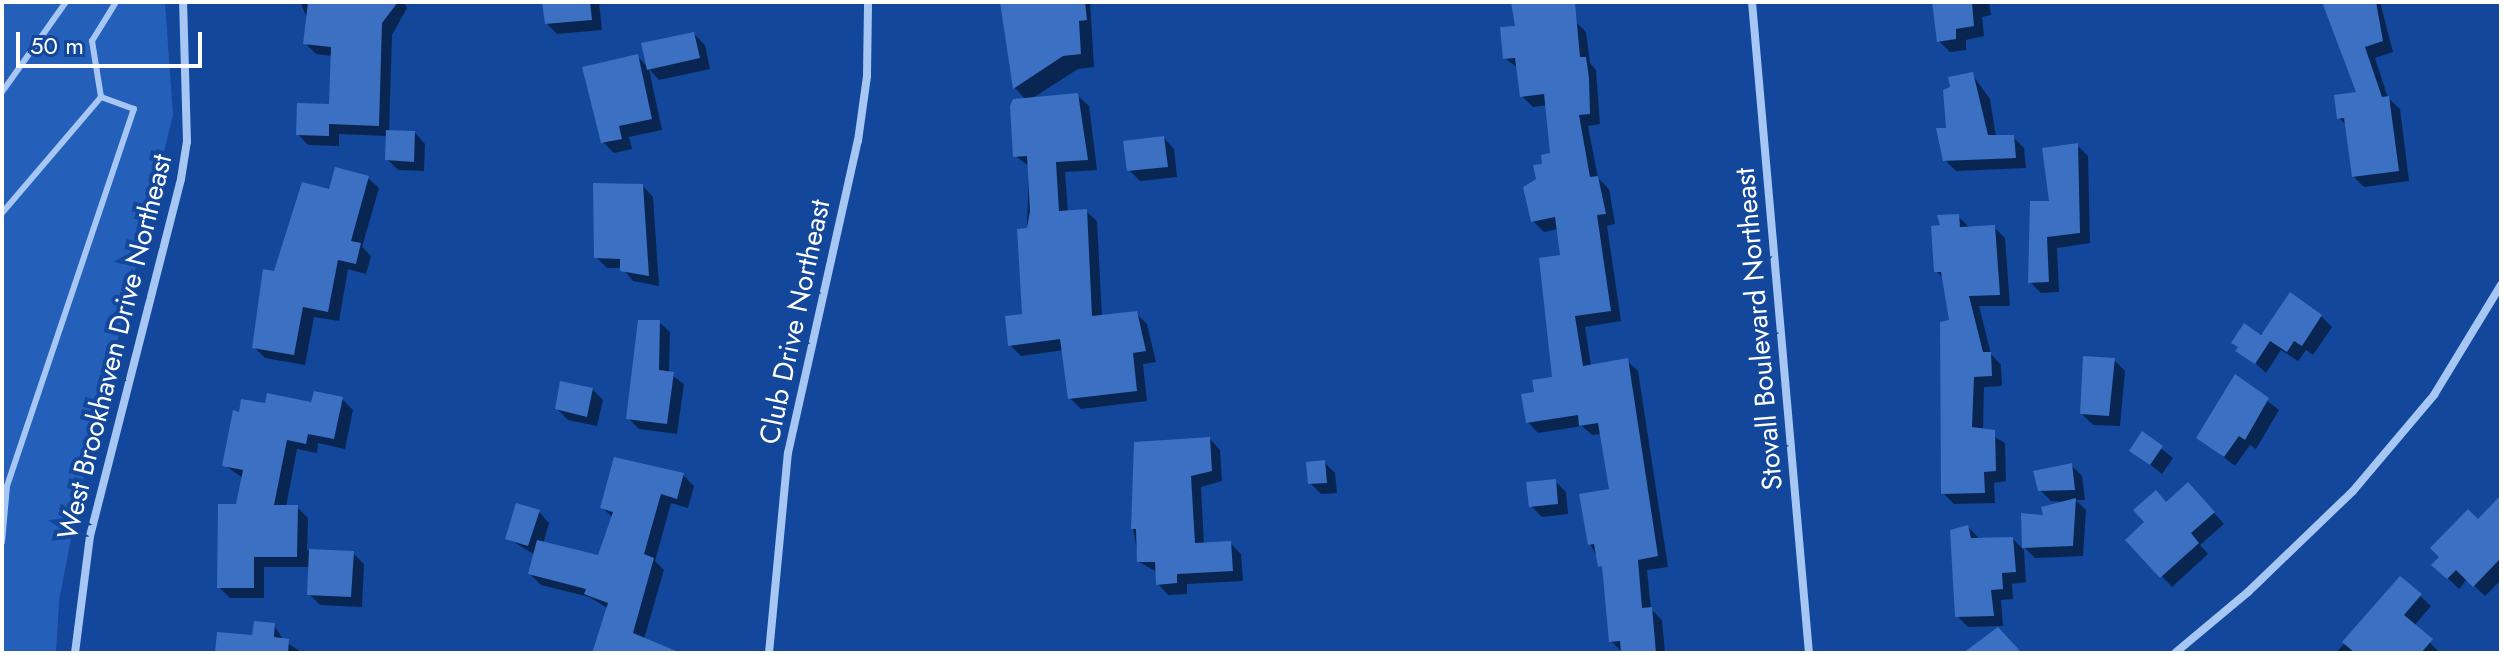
<!DOCTYPE html>
<style>
body{margin:0}
#map{position:relative;width:2503px;height:655px;overflow:hidden;background:#12479b;font-family:Jost,sans-serif}
div>[style]{position:absolute}
.green>*{inset:0;background:#2460ba}
.shadow>*{inset:0;background:#0007}
.building>*{inset:0;background:#3b70c2}
.lane>*{height:6px;margin:-3px;padding:0 3px;transform-origin:3px;border-radius:3px;background:#a6c6f4}
.street>*{height:8px;margin:-4px;padding:0 4px;transform-origin:4px;border-radius:4px;background:#a6c6f4}
span{translate:-50% -50%;white-space:nowrap;text-align:center;line-height:1.15;-webkit-text-stroke:8px #12479b;paint-order:stroke}
.street-label{font-size:28px;color:#fff}
.frame{position:absolute;inset:0;border:4px solid #fff;pointer-events:none}
.scale{position:absolute;left:16px;top:32px;width:186px;height:36px;box-sizing:border-box;border:4px solid #fff;border-top:0;padding-left:10px;font-size:24px;line-height:28px;white-space:nowrap;color:#fff;-webkit-text-stroke:6px #12479b;paint-order:stroke}
</style>
<div id="map">
<div class="green">
<i style="clip-path:polygon(2px 2px,165px 2px,173px 115px,79px 497px,59px 601px,56px 653px,2px 653px)"></i>
</div>
<div class="shadow">
<i style="clip-path:polygon(300px 2px,404px 2px,407px 8px,392px 35px,389px 132px,415px 133px,425px 144px,424px 171px,398px 170px,387px 159px,388px 136px,339px 134px,339px 146px,308px 145px,298px 134px,331px 106px,332px 56px,316px 54px,305px 43px,308px 20px)"></i>
<i style="clip-path:polygon(544px 2px,599px 2px,602px 30px,557px 34px,547px 24px)"></i>
<i style="clip-path:polygon(1002px 2px,1090px 2px,1094px 67px,1078px 69px,1031px 99px,1078px 96px,1089px 106px,1097px 170px,1065px 172px,1068px 212px,1086px 211px,1097px 221px,1102px 317px,1136px 313px,1147px 324px,1156px 362px,1143px 364px,1147px 401px,1081px 409px,1070px 398px,1064px 350px,1021px 356px,1010px 345px,1024px 316px,1029px 166px,1015px 156px,1026px 100px,1015px 88px)"></i>
<i style="clip-path:polygon(1513px 2px,1574px 2px,1577px 23px,1586px 32px,1590px 63px,1596px 70px,1600px 124px,1588px 126px,1598px 178px,1609px 189px,1615px 224px,1607px 226px,1621px 321px,1585px 327px,1591px 366px,1627px 361px,1638px 371px,1668px 567px,1647px 570px,1651px 609px,1662px 620px,1665px 653px,1623px 653px,1611px 641px,1605px 571px,1590px 544px,1611px 491px,1602px 434px,1592px 435px,1582px 426px,1538px 433px,1528px 422px,1536px 394px,1554px 378px,1562px 257px,1558px 229px,1544px 232px,1533px 221px,1545px 165px,1553px 155px,1547px 105px,1533px 107px,1522px 96px,1519px 69px,1505px 58px,1517px 27px)"></i>
<i style="clip-path:polygon(1934px 2px,1989px 2px,1991px 15px,1982px 17px,1984px 36px,1966px 40px,1966px 50px,1950px 52px,1939px 41px)"></i>
<i style="clip-path:polygon(2325px 2px,2380px 2px,2393px 52px,2375px 58px,2388px 98px,2400px 109px,2409px 181px,2364px 187px,2353px 176px,2347px 126px,2339px 118px,2359px 94px)"></i>
<i style="clip-path:polygon(694px 34px,705px 45px,710px 69px,659px 80px,649px 69px,662px 130px,629px 137px,632px 149px,614px 153px,603px 142px,637px 56px,648px 67px)"></i>
<i style="clip-path:polygon(1972px 74px,1990px 99px,1996px 137px,2013px 137px,2024px 148px,2026px 168px,1956px 171px,1945px 160px,1949px 130px)"></i>
<i style="clip-path:polygon(1164px 138px,1174px 149px,1177px 177px,1140px 181px,1129px 170px)"></i>
<i style="clip-path:polygon(2077px 145px,2088px 156px,2090px 243px,2057px 248px,2059px 292px,2041px 293px,2030px 282px,2051px 203px)"></i>
<i style="clip-path:polygon(368px 178px,379px 188px,362px 247px,371px 256px,366px 274px,348px 269px,339px 321px,314px 317px,305px 365px,265px 358px,254px 347px,276px 274px,331px 192px)"></i>
<i style="clip-path:polygon(643px 186px,653px 197px,659px 286px,633px 281px,622px 268px,607px 268px,596px 257px)"></i>
<i style="clip-path:polygon(1958px 216px,1969px 227px,1994px 227px,2005px 238px,2010px 306px,1979px 306px,1991px 354px,2001px 365px,2002px 386px,1984px 387px,1983px 430px,2005px 443px,2006px 481px,1994px 483px,1995px 503px,1954px 504px,1943px 493px,1952px 321px,1944px 279px,1936px 271px,1942px 226px)"></i>
<i style="clip-path:polygon(2321px 316px,2332px 327px,2313px 355px,2306px 350px,2298px 361px,2281px 350px,2266px 373px,2233px 342px)"></i>
<i style="clip-path:polygon(659px 322px,670px 332px,669px 373px,684px 384px,677px 434px,639px 429px,628px 418px)"></i>
<i style="clip-path:polygon(2114px 360px,2125px 371px,2120px 426px,2093px 425px,2082px 414px)"></i>
<i style="clip-path:polygon(2236px 377px,2279px 410px,2256px 449px,2250px 445px,2235px 466px,2198px 437px)"></i>
<i style="clip-path:polygon(592px 389px,603px 400px,597px 426px,568px 420px,557px 409px)"></i>
<i style="clip-path:polygon(342px 399px,353px 410px,345px 449px,318px 443px,317px 453px,297px 449px,286px 507px,297px 507px,308px 518px,307px 550px,353px 553px,364px 564px,362px 607px,320px 605px,309px 594px,310px 567px,264px 567px,264px 598px,230px 598px,219px 587px,243px 478px,224px 465px,240px 414px,266px 406px)"></i>
<i style="clip-path:polygon(2143px 434px,2173px 458px,2162px 474px,2132px 450px)"></i>
<i style="clip-path:polygon(1210px 439px,1220px 450px,1222px 481px,1201px 487px,1204px 545px,1230px 543px,1241px 554px,1243px 581px,1187px 584px,1187px 594px,1168px 595px,1158px 584px,1157px 572px,1139px 562px,1133px 528px)"></i>
<i style="clip-path:polygon(1324px 462px,1335px 473px,1337px 493px,1321px 494px,1310px 483px)"></i>
<i style="clip-path:polygon(2071px 465px,2082px 476px,2085px 500px,2076px 500px,2086px 510px,2083px 556px,2035px 558px,2024px 547px,2045px 517px,2065px 502px,2051px 501px,2040px 490px)"></i>
<i style="clip-path:polygon(683px 475px,694px 486px,688px 508px,671px 503px,655px 561px,664px 570px,644px 639px,665px 653px,594px 653px,609px 609px,589px 597px,541px 585px,530px 574px,535px 555px,507px 538px,539px 512px,549px 523px,543px 544px,599px 557px,613px 518px,602px 507px)"></i>
<i style="clip-path:polygon(1555px 481px,1566px 492px,1568px 514px,1542px 517px,1531px 506px)"></i>
<i style="clip-path:polygon(2198px 495px,2224px 524px,2200px 545px,2208px 554px,2172px 587px,2128px 540px,2167px 504px)"></i>
<i style="clip-path:polygon(2501px 516px,2501px 580px,2485px 596px,2467px 579px,2459px 589px,2434px 565px,2478px 522px)"></i>
<i style="clip-path:polygon(1968px 527px,1979px 538px,2013px 539px,2024px 550px,2026px 582px,2012px 584px,2013px 599px,2001px 600px,2003px 626px,1968px 627px,1957px 616px)"></i>
<i style="clip-path:polygon(2401px 578px,2431px 606px,2414px 626px,2440px 653px,2336px 653px)"></i>
<i style="clip-path:polygon(274px 625px,284px 641px,303px 653px,217px 653px)"></i>
</div>
<div class="building">
<i style="clip-path:polygon(308px 2px,398px 2px,382px 23px,379px 126px,329px 124px,329px 136px,296px 135px,297px 103px,329px 104px,331px 47px,303px 44px)"></i>
<i style="clip-path:polygon(542px 2px,590px 2px,592px 20px,545px 24px)"></i>
<i style="clip-path:polygon(1000px 2px,1085px 2px,1087px 20px,1079px 21px,1081px 54px,1063px 56px,1013px 89px)"></i>
<i style="clip-path:polygon(1511px 2px,1575px 2px,1580px 57px,1586px 57px,1589px 78px,1590px 114px,1579px 115px,1590px 177px,1598px 176px,1606px 214px,1597px 215px,1611px 311px,1575px 316px,1583px 366px,1628px 358px,1658px 556px,1638px 560px,1642px 608px,1652px 607px,1656px 653px,1621px 653px,1620px 641px,1609px 642px,1602px 566px,1598px 567px,1594px 544px,1588px 545px,1579px 494px,1609px 489px,1598px 423px,1579px 426px,1578px 415px,1526px 423px,1521px 394px,1534px 392px,1532px 380px,1552px 377px,1539px 258px,1560px 255px,1555px 217px,1531px 222px,1523px 187px,1536px 179px,1533px 165px,1542px 164px,1541px 155px,1550px 153px,1544px 94px,1520px 97px,1515px 58px,1503px 59px,1500px 27px,1515px 26px)"></i>
<i style="clip-path:polygon(1932px 2px,1972px 2px,1974px 26px,1956px 29px,1956px 39px,1937px 42px)"></i>
<i style="clip-path:polygon(2322px 2px,2376px 2px,2383px 41px,2365px 47px,2382px 97px,2389px 96px,2399px 171px,2352px 177px,2344px 118px,2337px 119px,2334px 95px,2356px 92px)"></i>
<i style="clip-path:polygon(694px 32px,700px 58px,647px 70px,641px 43px)"></i>
<i style="clip-path:polygon(638px 54px,652px 119px,619px 126px,622px 139px,601px 143px,582px 67px)"></i>
<i style="clip-path:polygon(1973px 72px,1988px 135px,2014px 135px,2016px 158px,1943px 161px,1936px 128px,1946px 128px,1943px 90px,1950px 87px,1948px 77px)"></i>
<i style="clip-path:polygon(1078px 93px,1088px 160px,1056px 162px,1059px 211px,1087px 209px,1092px 316px,1137px 311px,1146px 351px,1133px 353px,1137px 391px,1068px 399px,1060px 339px,1008px 346px,1005px 316px,1022px 314px,1017px 229px,1027px 228px,1030px 211px,1027px 156px,1013px 157px,1010px 106px,1013px 99px)"></i>
<i style="clip-path:polygon(386px 130px,415px 131px,414px 162px,385px 160px)"></i>
<i style="clip-path:polygon(1164px 136px,1168px 167px,1127px 171px,1123px 141px)"></i>
<i style="clip-path:polygon(2078px 143px,2080px 233px,2047px 237px,2049px 282px,2028px 283px,2030px 201px,2049px 201px,2042px 148px)"></i>
<i style="clip-path:polygon(335px 167px,369px 176px,351px 241px,361px 243px,356px 264px,338px 260px,328px 312px,303px 307px,294px 355px,252px 348px,263px 269px,274px 271px,302px 182px,329px 189px)"></i>
<i style="clip-path:polygon(593px 183px,643px 184px,649px 276px,620px 271px,620px 259px,594px 258px)"></i>
<i style="clip-path:polygon(1959px 214px,1960px 227px,1995px 225px,2000px 295px,1969px 296px,1983px 352px,1991px 352px,1992px 376px,1974px 377px,1972px 427px,1995px 430px,1996px 471px,1984px 472px,1985px 493px,1941px 494px,1940px 322px,1949px 320px,1941px 272px,1934px 272px,1931px 226px,1940px 225px,1937px 215px)"></i>
<i style="clip-path:polygon(2290px 292px,2322px 315px,2302px 346px,2294px 341px,2287px 352px,2270px 341px,2255px 364px,2235px 351px,2238px 347px,2231px 343px,2244px 323px,2261px 335px)"></i>
<i style="clip-path:polygon(638px 320px,660px 320px,659px 370px,674px 372px,667px 424px,626px 419px)"></i>
<i style="clip-path:polygon(2083px 356px,2115px 358px,2109px 416px,2080px 414px)"></i>
<i style="clip-path:polygon(2235px 374px,2269px 398px,2245px 440px,2239px 436px,2224px 457px,2196px 438px)"></i>
<i style="clip-path:polygon(560px 381px,593px 388px,587px 417px,555px 409px)"></i>
<i style="clip-path:polygon(314px 391px,343px 397px,334px 439px,308px 434px,306px 444px,287px 440px,274px 505px,298px 505px,297px 557px,254px 557px,254px 588px,217px 588px,218px 504px,236px 504px,243px 470px,222px 466px,233px 410px,239px 412px,241px 399px,265px 403px,267px 393px,311px 402px)"></i>
<i style="clip-path:polygon(2142px 431px,2163px 446px,2150px 465px,2129px 451px)"></i>
<i style="clip-path:polygon(1210px 437px,1212px 471px,1191px 476px,1195px 543px,1231px 541px,1233px 571px,1177px 574px,1177px 583px,1156px 585px,1155px 562px,1137px 562px,1136px 529px,1131px 529px,1134px 442px)"></i>
<i style="clip-path:polygon(614px 457px,684px 473px,677px 499px,661px 494px,644px 554px,654px 558px,633px 633px,681px 653px,592px 653px,608px 603px,584px 594px,586px 589px,528px 574px,537px 540px,598px 555px,613px 512px,600px 508px)"></i>
<i style="clip-path:polygon(1325px 460px,1327px 483px,1308px 484px,1306px 462px)"></i>
<i style="clip-path:polygon(2072px 463px,2075px 490px,2038px 491px,2033px 471px)"></i>
<i style="clip-path:polygon(1556px 479px,1558px 504px,1529px 507px,1526px 482px)"></i>
<i style="clip-path:polygon(2188px 482px,2215px 512px,2191px 533px,2199px 543px,2160px 578px,2125px 540px,2144px 522px,2133px 510px,2156px 490px,2166px 502px)"></i>
<i style="clip-path:polygon(2501px 495px,2501px 558px,2473px 587px,2456px 570px,2447px 579px,2431px 565px,2439px 557px,2430px 548px,2468px 509px,2478px 519px)"></i>
<i style="clip-path:polygon(2076px 498px,2073px 546px,2022px 548px,2021px 513px,2043px 515px,2041px 507px)"></i>
<i style="clip-path:polygon(516px 503px,540px 510px,528px 546px,505px 539px)"></i>
<i style="clip-path:polygon(1968px 525px,1971px 538px,2013px 537px,2016px 572px,2002px 573px,2003px 589px,1991px 590px,1994px 616px,1955px 617px,1950px 530px)"></i>
<i style="clip-path:polygon(309px 549px,354px 551px,351px 597px,307px 595px)"></i>
<i style="clip-path:polygon(2400px 576px,2422px 594px,2404px 615px,2433px 639px,2421px 653px,2355px 653px,2342px 642px)"></i>
<i style="clip-path:polygon(254px 621px,275px 623px,274px 637px,289px 639px,288px 653px,215px 653px,217px 632px,252px 635px)"></i>
<i style="clip-path:polygon(1998px 627px,2022px 653px,1963px 653px)"></i>
</div>
<div class="lane">
<i style="left:2px;top:92px;width:110px;rotate:-54.6deg"></i>
<i style="left:101px;top:97px;width:57px;rotate:-99.1deg"></i>
<i style="left:92px;top:41px;width:46px;rotate:-58.4deg"></i>
<i style="left:2px;top:213px;width:153px;rotate:-49.5deg"></i>
<i style="left:2px;top:542px;width:56px;rotate:-84.9deg"></i>
<i style="left:7px;top:486px;width:398px;rotate:-71.4deg"></i>
<i style="left:134px;top:109px;width:35px;rotate:-160deg"></i>
</div>
<div class="street">
<i style="left:1752px;top:2px;width:653px;rotate:85deg"></i>
<i style="left:75px;top:653px;width:118px;rotate:-82.7deg"></i>
<i style="left:90px;top:536px;width:368px;rotate:-75.7deg"></i>
<i style="left:181px;top:179px;width:37px;rotate:-81deg"></i>
<i style="left:187px;top:142px;width:140px;rotate:-91.6deg"></i>
<i style="left:769px;top:653px;width:201px;rotate:-84.6deg"></i>
<i style="left:788px;top:453px;width:320px;rotate:-77.4deg"></i>
<i style="left:858px;top:141px;width:66px;rotate:-82.1deg"></i>
<i style="left:867px;top:76px;width:74px;rotate:-89.2deg"></i>
<i style="left:2175px;top:653px;width:95px;rotate:-39.9deg"></i>
<i style="left:2248px;top:592px;width:146px;rotate:-43.9deg"></i>
<i style="left:2353px;top:491px;width:126px;rotate:-49.8deg"></i>
<i style="left:2434px;top:395px;width:129px;rotate:-58.7deg"></i>
</div>
<div class="street-label">
<span style="left:795px;top:322px;rotate:-78deg">Club Drive Northeast</span>
<span style="left:1759px;top:329px;rotate:-95deg">Stovall Boulevard Northeast</span>
<span style="left:115px;top:347px;rotate:-76deg">West Brookhaven Drive Northeast</span>
</div>
<div class="frame"></div>
<div class="scale">50 m</div>
</div>
